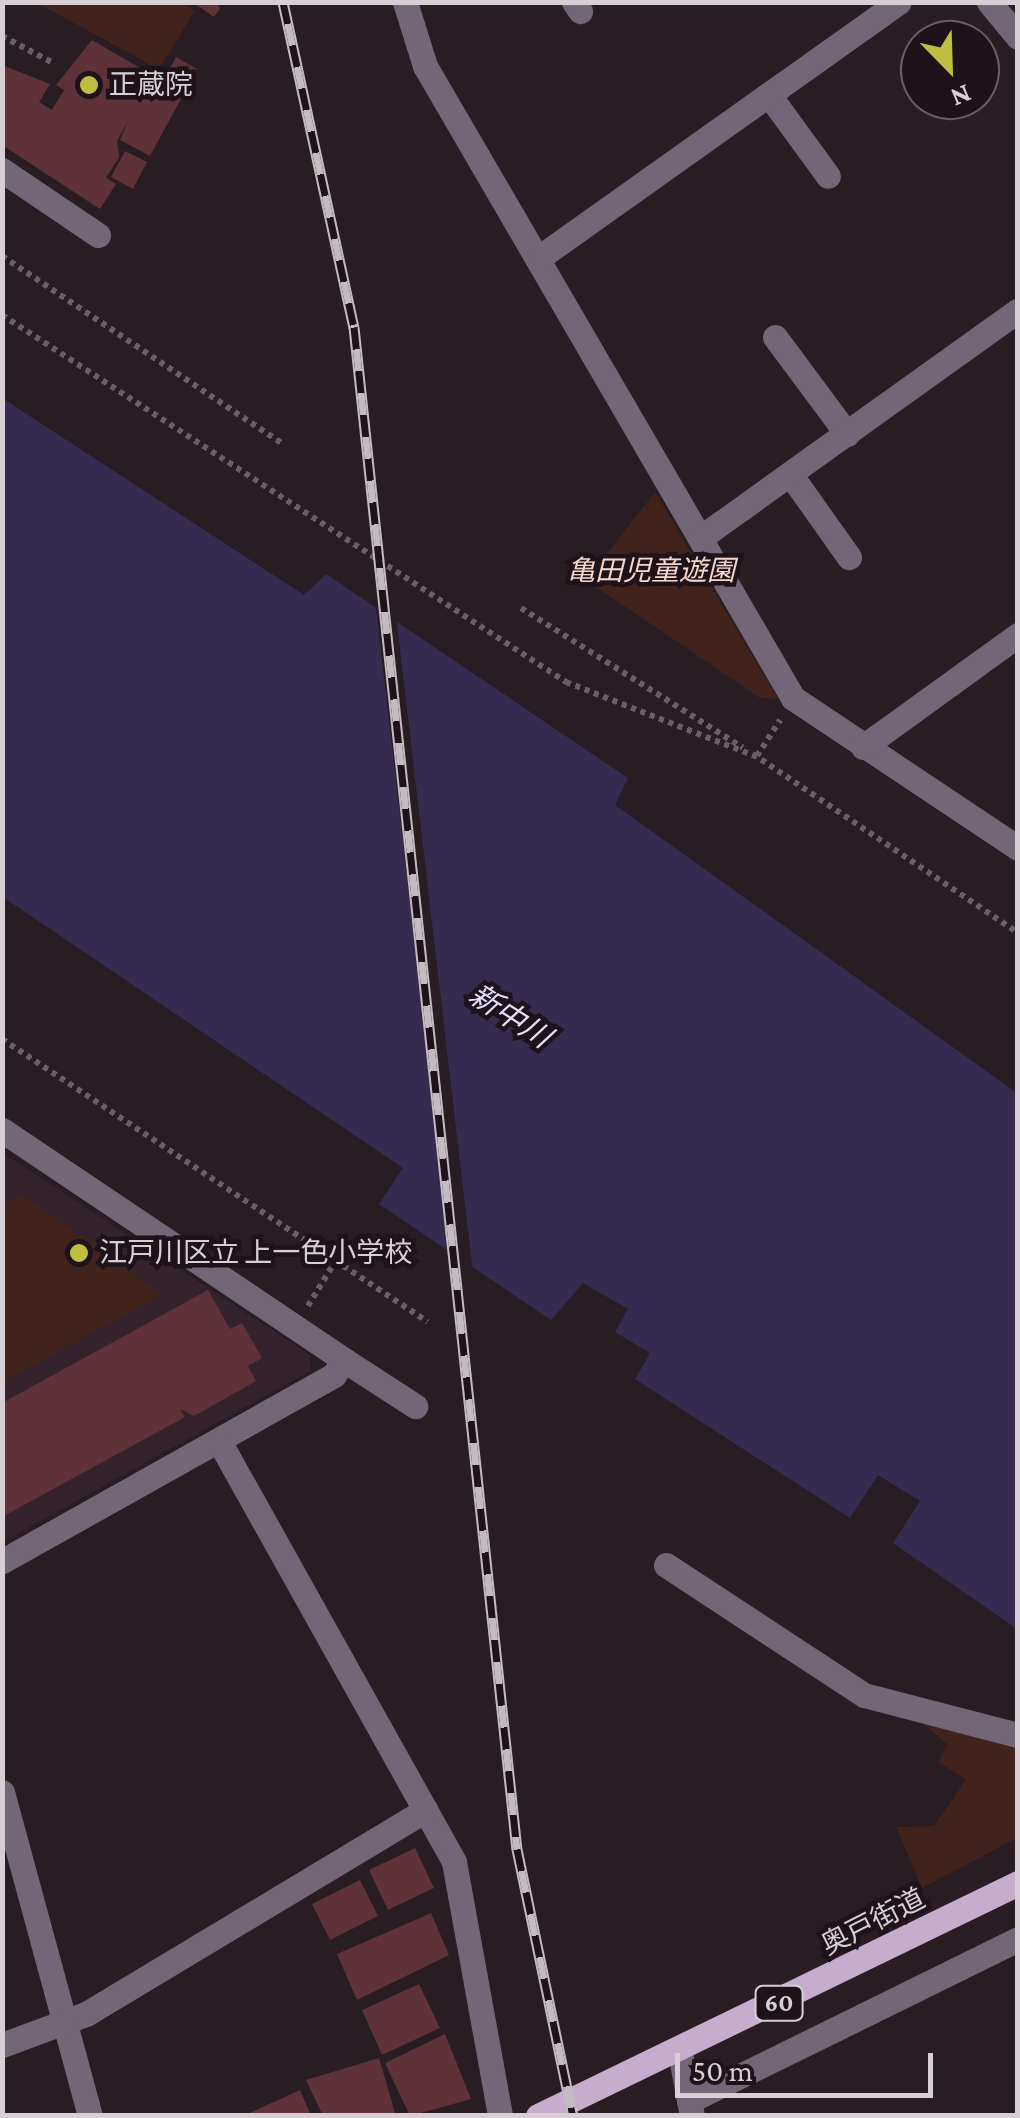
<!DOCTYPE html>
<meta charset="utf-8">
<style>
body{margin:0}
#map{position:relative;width:1020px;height:2118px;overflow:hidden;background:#281d23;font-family:"Crimson Pro","Noto Sans JP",serif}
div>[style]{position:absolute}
.built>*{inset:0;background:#34232d}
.green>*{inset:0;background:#41231b}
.water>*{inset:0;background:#352b51}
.pier>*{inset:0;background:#281d23}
.building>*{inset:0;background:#5f3139}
.path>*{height:6px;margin-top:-3px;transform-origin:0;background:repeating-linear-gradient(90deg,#695f64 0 5px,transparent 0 10px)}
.minor>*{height:25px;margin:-12.5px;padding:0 12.5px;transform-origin:12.5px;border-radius:12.5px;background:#736676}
.major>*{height:25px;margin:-12.5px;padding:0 12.5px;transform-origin:12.5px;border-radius:12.5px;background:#c7acce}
.rail>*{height:11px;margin-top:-5.5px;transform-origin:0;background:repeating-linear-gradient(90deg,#1e131a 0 22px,#c3bbbf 0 44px);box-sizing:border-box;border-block:2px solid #c3bbbf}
.dots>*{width:28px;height:28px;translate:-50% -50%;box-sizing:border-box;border:5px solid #1e131a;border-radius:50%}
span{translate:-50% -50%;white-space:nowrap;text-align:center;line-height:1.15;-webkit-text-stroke:9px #1e131a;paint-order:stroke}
.shield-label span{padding:2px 8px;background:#1e131a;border:2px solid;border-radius:8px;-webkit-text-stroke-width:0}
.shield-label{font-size:25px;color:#d7cfd3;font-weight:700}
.poi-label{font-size:28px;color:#d7cfd3}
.left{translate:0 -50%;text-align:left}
.park-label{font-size:28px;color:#f5d5cc;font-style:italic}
.street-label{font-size:28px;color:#d7cfd3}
.water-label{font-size:30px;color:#e3defa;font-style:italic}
.frame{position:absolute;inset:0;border:5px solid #d7cfd3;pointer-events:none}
.north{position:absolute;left:900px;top:20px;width:100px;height:100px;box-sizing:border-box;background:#1e131a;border:2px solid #685e64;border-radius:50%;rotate:157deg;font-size:28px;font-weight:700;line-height:40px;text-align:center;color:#d7cfd3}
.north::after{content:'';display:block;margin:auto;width:35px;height:45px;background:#c0be41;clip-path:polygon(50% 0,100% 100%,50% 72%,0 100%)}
.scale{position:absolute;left:675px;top:2053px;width:258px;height:45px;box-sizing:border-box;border:5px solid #d7cfd3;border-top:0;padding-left:12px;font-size:30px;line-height:35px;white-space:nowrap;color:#d7cfd3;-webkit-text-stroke:8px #1e131a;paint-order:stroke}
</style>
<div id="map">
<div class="built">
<i style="clip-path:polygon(2px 1152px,310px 1355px,310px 1371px,3px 1542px)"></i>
</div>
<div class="green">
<i style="clip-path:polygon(37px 3px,182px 3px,195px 11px,159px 69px)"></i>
<i style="clip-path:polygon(655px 492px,778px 699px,760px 698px,586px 580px)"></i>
<i style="clip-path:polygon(23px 1195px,163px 1294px,3px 1382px,3px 1206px)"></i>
<i style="clip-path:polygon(902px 1705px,1017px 1735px,1017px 1838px,922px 1888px,896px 1827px,934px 1826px,966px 1780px,939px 1762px,947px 1744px)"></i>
</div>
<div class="water">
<i style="clip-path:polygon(2px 398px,304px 595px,326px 574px,628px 778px,615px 805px,1017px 1093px,1017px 1629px,893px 1543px,920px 1501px,878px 1475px,850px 1518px,635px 1379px,650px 1353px,615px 1332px,628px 1309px,583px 1283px,551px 1320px,379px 1204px,403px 1168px,3px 897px)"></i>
</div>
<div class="pier">
<i style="clip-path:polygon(375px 600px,396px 615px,473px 1273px,451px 1259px)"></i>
</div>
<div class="building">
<i style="clip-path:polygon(192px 2px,217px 2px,220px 9px,214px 17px)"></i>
<i style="clip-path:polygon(92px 40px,154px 76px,149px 86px,158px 90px,176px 57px,197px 69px,150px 156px,120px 140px,128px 121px,117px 141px,119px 157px,106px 178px,116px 184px,100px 209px,2px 145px,2px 65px,50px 84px,39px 102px,52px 110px,64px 90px,56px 85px)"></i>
<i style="clip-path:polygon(125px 151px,147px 162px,133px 189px,111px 177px)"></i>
<i style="clip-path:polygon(208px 1290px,230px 1329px,242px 1323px,262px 1358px,248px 1366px,256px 1381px,194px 1416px,180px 1409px,185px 1417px,2px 1517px,2px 1403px)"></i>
<i style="clip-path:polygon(415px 1848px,434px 1888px,388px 1910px,369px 1870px)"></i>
<i style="clip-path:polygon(360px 1880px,378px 1916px,330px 1940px,312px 1904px)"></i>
<i style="clip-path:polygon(431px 1913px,449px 1955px,357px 2000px,337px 1954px)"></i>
<i style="clip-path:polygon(419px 1984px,440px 2028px,382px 2055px,362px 2010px)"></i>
<i style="clip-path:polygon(445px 2034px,471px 2099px,410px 2116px,385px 2063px)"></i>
<i style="clip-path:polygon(379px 2058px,396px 2116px,323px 2116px,306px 2080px)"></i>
<i style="clip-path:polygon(300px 2090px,311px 2116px,243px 2116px)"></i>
</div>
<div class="path">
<i style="left:2px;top:36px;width:60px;rotate:27.8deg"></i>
<i style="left:2px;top:256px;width:339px;rotate:33.8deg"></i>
<i style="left:2px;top:315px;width:673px;rotate:33.05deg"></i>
<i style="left:566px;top:682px;width:205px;rotate:21.4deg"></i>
<i style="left:521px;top:608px;width:262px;rotate:32.2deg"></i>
<i style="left:753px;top:754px;width:320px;rotate:34deg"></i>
<i style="left:757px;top:756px;width:43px;rotate:-57.4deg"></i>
<i style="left:2px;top:1039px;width:511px;rotate:33.6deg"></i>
<i style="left:308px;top:1306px;width:54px;rotate:-58.7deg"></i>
</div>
<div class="minor">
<i style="left:405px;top:2px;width:67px;rotate:72.6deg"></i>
<i style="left:425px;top:66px;width:731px;rotate:59.79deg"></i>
<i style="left:793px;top:698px;width:270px;rotate:33.7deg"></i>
<i style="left:574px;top:2px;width:11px;rotate:56deg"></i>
<i style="left:989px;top:2px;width:45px;rotate:50.4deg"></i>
<i style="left:769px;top:95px;width:100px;rotate:53.9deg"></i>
<i style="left:2px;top:170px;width:116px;rotate:34.1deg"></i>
<i style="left:540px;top:257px;width:440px;rotate:-35.4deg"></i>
<i style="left:775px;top:337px;width:121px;rotate:53.4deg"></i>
<i style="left:790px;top:474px;width:102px;rotate:54.6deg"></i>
<i style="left:700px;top:538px;width:391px;rotate:-35.6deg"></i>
<i style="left:863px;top:747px;width:191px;rotate:-35.9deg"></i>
<i style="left:2px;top:1130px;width:412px;rotate:33.9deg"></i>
<i style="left:344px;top:1360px;width:18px;rotate:124deg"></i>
<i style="left:334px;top:1375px;width:381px;rotate:150.7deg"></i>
<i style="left:344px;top:1360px;width:85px;rotate:32.9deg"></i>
<i style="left:219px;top:1441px;width:482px;rotate:60.8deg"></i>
<i style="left:454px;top:1862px;width:258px;rotate:79.7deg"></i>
<i style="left:666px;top:1565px;width:237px;rotate:33.3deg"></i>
<i style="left:864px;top:1695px;width:159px;rotate:14.6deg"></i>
<i style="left:2px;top:1792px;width:336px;rotate:74.8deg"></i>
<i style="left:2px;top:2045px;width:90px;rotate:-20.3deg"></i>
<i style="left:86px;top:2014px;width:396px;rotate:-31deg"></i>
<i style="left:680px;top:2052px;width:65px;rotate:79.4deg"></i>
<i style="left:689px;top:2101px;width:367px;rotate:-26.2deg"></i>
</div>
<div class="major">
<i style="left:538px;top:2116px;width:534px;rotate:-25.89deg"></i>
</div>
<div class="rail">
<i style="left:283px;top:2px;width:333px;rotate:77.7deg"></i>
<i style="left:354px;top:327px;width:1531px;rotate:83.89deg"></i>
<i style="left:517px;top:1849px;width:273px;rotate:78.2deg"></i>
</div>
<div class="dots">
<i style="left:89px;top:85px;background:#c0be41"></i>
<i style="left:79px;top:1253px;background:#c0be41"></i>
</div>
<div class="shield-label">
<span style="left:779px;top:2003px">60</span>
</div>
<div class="poi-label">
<span class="left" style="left:109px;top:85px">正蔵院</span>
<span class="left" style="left:99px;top:1253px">江戸川区立 上一色小学校</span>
</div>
<div class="park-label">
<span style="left:651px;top:571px">亀田児童遊園</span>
</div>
<div class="street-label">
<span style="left:873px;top:1922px;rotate:-27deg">奥戸街道</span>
</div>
<div class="water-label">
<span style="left:510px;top:1016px;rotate:33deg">新中川</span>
</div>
<div class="frame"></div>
<div class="north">N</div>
<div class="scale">50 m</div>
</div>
